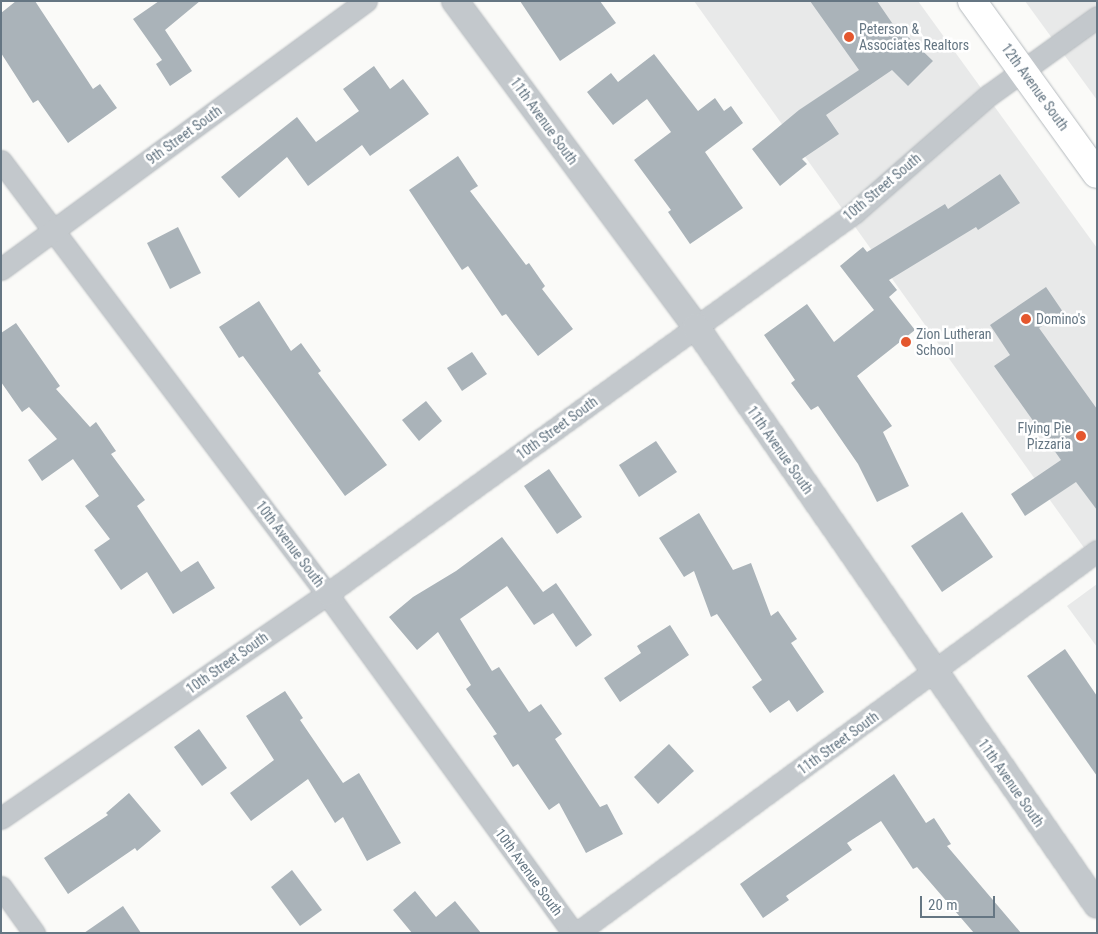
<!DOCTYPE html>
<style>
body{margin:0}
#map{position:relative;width:1098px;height:934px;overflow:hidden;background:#fafaf8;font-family:"Roboto Condensed",sans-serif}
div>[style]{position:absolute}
.built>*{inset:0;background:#e8e9e9}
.building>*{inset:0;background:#aab3b9}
.roads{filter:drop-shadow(0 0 1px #b5babe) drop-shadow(0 0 1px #b5babe)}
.minor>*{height:21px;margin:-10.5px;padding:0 10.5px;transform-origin:10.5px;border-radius:10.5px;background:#c3c8cc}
.tertiary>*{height:26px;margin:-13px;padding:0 13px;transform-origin:13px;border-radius:13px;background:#c3c8cc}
.primary>*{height:28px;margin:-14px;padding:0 14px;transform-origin:14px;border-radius:14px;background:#fff}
.dots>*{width:14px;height:14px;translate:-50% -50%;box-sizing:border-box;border:2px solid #fff;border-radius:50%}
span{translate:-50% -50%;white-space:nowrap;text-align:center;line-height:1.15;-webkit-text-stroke:5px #fff;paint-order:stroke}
.poi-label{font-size:14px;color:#657683}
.left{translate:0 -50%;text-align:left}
.right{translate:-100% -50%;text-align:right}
.street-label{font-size:14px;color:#657683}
.frame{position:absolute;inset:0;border:2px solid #657683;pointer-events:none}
.scale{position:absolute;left:920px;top:896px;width:75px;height:22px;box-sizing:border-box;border:2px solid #657683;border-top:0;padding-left:6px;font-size:15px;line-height:18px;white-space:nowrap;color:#657683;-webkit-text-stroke:4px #fff;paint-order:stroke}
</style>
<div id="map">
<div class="built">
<i style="clip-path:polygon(694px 1px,918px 1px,1097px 248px,1097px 566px)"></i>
<i style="clip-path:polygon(1025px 1px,1097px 1px,1097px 100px)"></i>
<i style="clip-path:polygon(1097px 584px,1097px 647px,1067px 606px)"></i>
</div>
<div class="building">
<i style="clip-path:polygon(16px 1px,35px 1px,93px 89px,100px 84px,117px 108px,68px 143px,38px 100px,33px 103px,1px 53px,1px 13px)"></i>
<i style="clip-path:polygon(159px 1px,200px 1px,165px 30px,192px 71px,170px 86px,156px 64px,162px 60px,133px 19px)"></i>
<i style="clip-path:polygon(520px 1px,600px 1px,616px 23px,560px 61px)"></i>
<i style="clip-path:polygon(810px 1px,877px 1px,901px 36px,904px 33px,933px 61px,908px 86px,892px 70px,826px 115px,839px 134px,802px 159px,807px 164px,780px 186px,752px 149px,799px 110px,859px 70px)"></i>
<i style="clip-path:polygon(654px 54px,698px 111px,715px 98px,724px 111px,731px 106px,743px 123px,705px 152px,743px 208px,690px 244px,668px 212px,671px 210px,634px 160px,671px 132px,647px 99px,613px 125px,587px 92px,611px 73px,618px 82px)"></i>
<i style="clip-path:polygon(374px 66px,390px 89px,403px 79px,429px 114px,370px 156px,362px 145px,308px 186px,287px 157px,239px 198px,221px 177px,297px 117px,316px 142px,359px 111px,343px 89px)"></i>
<i style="clip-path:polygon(458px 156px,478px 186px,470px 191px,526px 265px,529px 263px,545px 286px,542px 289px,573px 329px,538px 356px,506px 314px,502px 316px,468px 266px,462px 270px,409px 190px)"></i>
<i style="clip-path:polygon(1000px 174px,1020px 203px,978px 230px,976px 227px,889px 280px,897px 290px,889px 297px,915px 330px,857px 376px,892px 426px,883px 432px,909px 486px,877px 502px,858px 464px,818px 406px,811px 410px,791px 383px,795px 380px,764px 335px,807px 304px,834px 342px,874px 310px,840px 266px,863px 247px,867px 252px,945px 204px,948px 209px)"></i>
<i style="clip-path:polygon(178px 227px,201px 273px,170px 289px,147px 243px)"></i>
<i style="clip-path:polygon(1046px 287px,1063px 312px,1039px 328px,1097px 409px,1097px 510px,1076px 482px,1025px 516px,1011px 494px,1061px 460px,994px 366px,1010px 355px,990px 325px)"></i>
<i style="clip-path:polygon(259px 301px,291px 351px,301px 343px,321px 371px,318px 373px,387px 465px,345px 496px,243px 356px,239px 358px,219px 327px)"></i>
<i style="clip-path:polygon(16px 323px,60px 386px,56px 389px,90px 427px,96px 422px,116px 451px,111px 454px,145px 500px,137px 506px,181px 572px,198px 561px,215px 588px,173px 614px,147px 572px,121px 590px,94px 550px,110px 539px,85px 506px,99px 496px,73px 459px,42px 481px,28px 460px,57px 439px,29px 407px,22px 412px,1px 382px,1px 333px)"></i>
<i style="clip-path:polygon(472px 352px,487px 374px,462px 391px,447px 368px)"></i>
<i style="clip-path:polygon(426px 401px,442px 421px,419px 441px,402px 420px)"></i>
<i style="clip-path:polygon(656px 441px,677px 472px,639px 497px,619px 465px)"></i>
<i style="clip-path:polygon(549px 469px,582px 517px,557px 534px,524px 486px)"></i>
<i style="clip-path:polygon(962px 512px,993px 557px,942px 592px,911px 546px)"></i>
<i style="clip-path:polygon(699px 513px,733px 570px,751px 563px,771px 616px,778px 611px,797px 639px,791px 643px,824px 692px,797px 712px,789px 700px,770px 713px,752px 687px,762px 680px,717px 614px,711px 617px,694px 571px,684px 577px,659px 538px)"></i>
<i style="clip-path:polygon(502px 537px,543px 592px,556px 583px,592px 635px,576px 647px,553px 613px,534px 625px,507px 586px,460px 619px,492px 671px,499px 667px,529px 712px,541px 704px,562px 734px,555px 739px,600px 807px,607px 804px,623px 834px,586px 853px,559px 803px,549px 810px,518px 764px,513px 767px,493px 736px,497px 734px,466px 689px,471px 685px,438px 632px,417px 650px,389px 617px,413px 597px,456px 571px)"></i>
<i style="clip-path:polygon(670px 625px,689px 655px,620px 702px,604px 678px,641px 653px,637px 646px)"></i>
<i style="clip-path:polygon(1065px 649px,1097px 696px,1097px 776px,1027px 676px)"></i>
<i style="clip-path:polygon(285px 691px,303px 718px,300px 720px,343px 783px,359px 773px,401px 843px,367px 861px,343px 817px,335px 823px,308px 779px,251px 821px,230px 793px,274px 760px,246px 716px)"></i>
<i style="clip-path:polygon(199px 729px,227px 768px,202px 786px,174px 747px)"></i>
<i style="clip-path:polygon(669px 744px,694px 771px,658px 804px,634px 777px)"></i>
<i style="clip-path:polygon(894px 774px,926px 823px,934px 818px,951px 844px,947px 846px,1021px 933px,974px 933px,917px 867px,913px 869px,881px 821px,847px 843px,852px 850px,786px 896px,789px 900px,763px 918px,740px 884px)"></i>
<i style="clip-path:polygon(129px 793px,161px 831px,137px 851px,135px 848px,68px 894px,44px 858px,108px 815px,106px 813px)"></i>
<i style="clip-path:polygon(292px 870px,322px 910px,300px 926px,271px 887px)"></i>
<i style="clip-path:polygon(415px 891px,436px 917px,455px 901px,481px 933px,412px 933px,393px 910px)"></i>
<i style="clip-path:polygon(123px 906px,141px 933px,84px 933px)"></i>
</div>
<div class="roads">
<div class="minor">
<i style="left:1px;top:161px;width:542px;rotate:53.02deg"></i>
<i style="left:327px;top:594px;width:419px;rotate:54deg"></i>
<i style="left:1px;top:269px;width:453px;rotate:-36.3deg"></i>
<i style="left:1px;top:818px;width:396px;rotate:-34.5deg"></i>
<i style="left:327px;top:594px;width:650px;rotate:-35.87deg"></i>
<i style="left:854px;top:213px;width:179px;rotate:-41.2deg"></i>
<i style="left:989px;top:95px;width:133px;rotate:-35.8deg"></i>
<i style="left:1px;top:887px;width:57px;rotate:54.3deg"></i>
<i style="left:577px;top:933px;width:645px;rotate:-36.3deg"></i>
</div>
<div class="tertiary">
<i style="left:455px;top:1px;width:405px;rotate:53.5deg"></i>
<i style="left:696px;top:327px;width:703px;rotate:55.25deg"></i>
</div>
<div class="primary">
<i style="left:972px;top:1px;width:213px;rotate:54.2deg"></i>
</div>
</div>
<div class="dots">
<i style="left:849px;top:37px;background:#e4572e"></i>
<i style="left:1026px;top:319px;background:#e4572e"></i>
<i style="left:906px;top:342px;background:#e4572e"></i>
<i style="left:1081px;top:436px;background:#e4572e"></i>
</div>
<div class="poi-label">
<span class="left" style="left:859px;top:37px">Peterson &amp;<br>Associates Realtors</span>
<span class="left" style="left:1036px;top:319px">Domino's</span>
<span class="left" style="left:916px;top:342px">Zion Lutheran<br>School</span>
<span class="right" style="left:1071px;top:436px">Flying Pie<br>Pizzaria</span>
</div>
<div class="street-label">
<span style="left:1035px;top:87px;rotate:54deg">12th Avenue South</span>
<span style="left:544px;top:121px;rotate:54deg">11th Avenue South</span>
<span style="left:184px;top:135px;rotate:-36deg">9th Street South</span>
<span style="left:882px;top:187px;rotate:-40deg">10th Street South</span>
<span style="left:557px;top:428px;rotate:-36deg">10th Street South</span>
<span style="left:780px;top:450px;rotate:55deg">11th Avenue South</span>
<span style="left:290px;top:544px;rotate:53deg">10th Avenue South</span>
<span style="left:227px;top:663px;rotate:-35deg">10th Street South</span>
<span style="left:838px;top:743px;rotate:-36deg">11th Street South</span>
<span style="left:1011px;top:783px;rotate:55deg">11th Avenue South</span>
<span style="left:529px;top:872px;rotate:54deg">10th Avenue South</span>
</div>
<div class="frame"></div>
<div class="scale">20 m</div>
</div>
